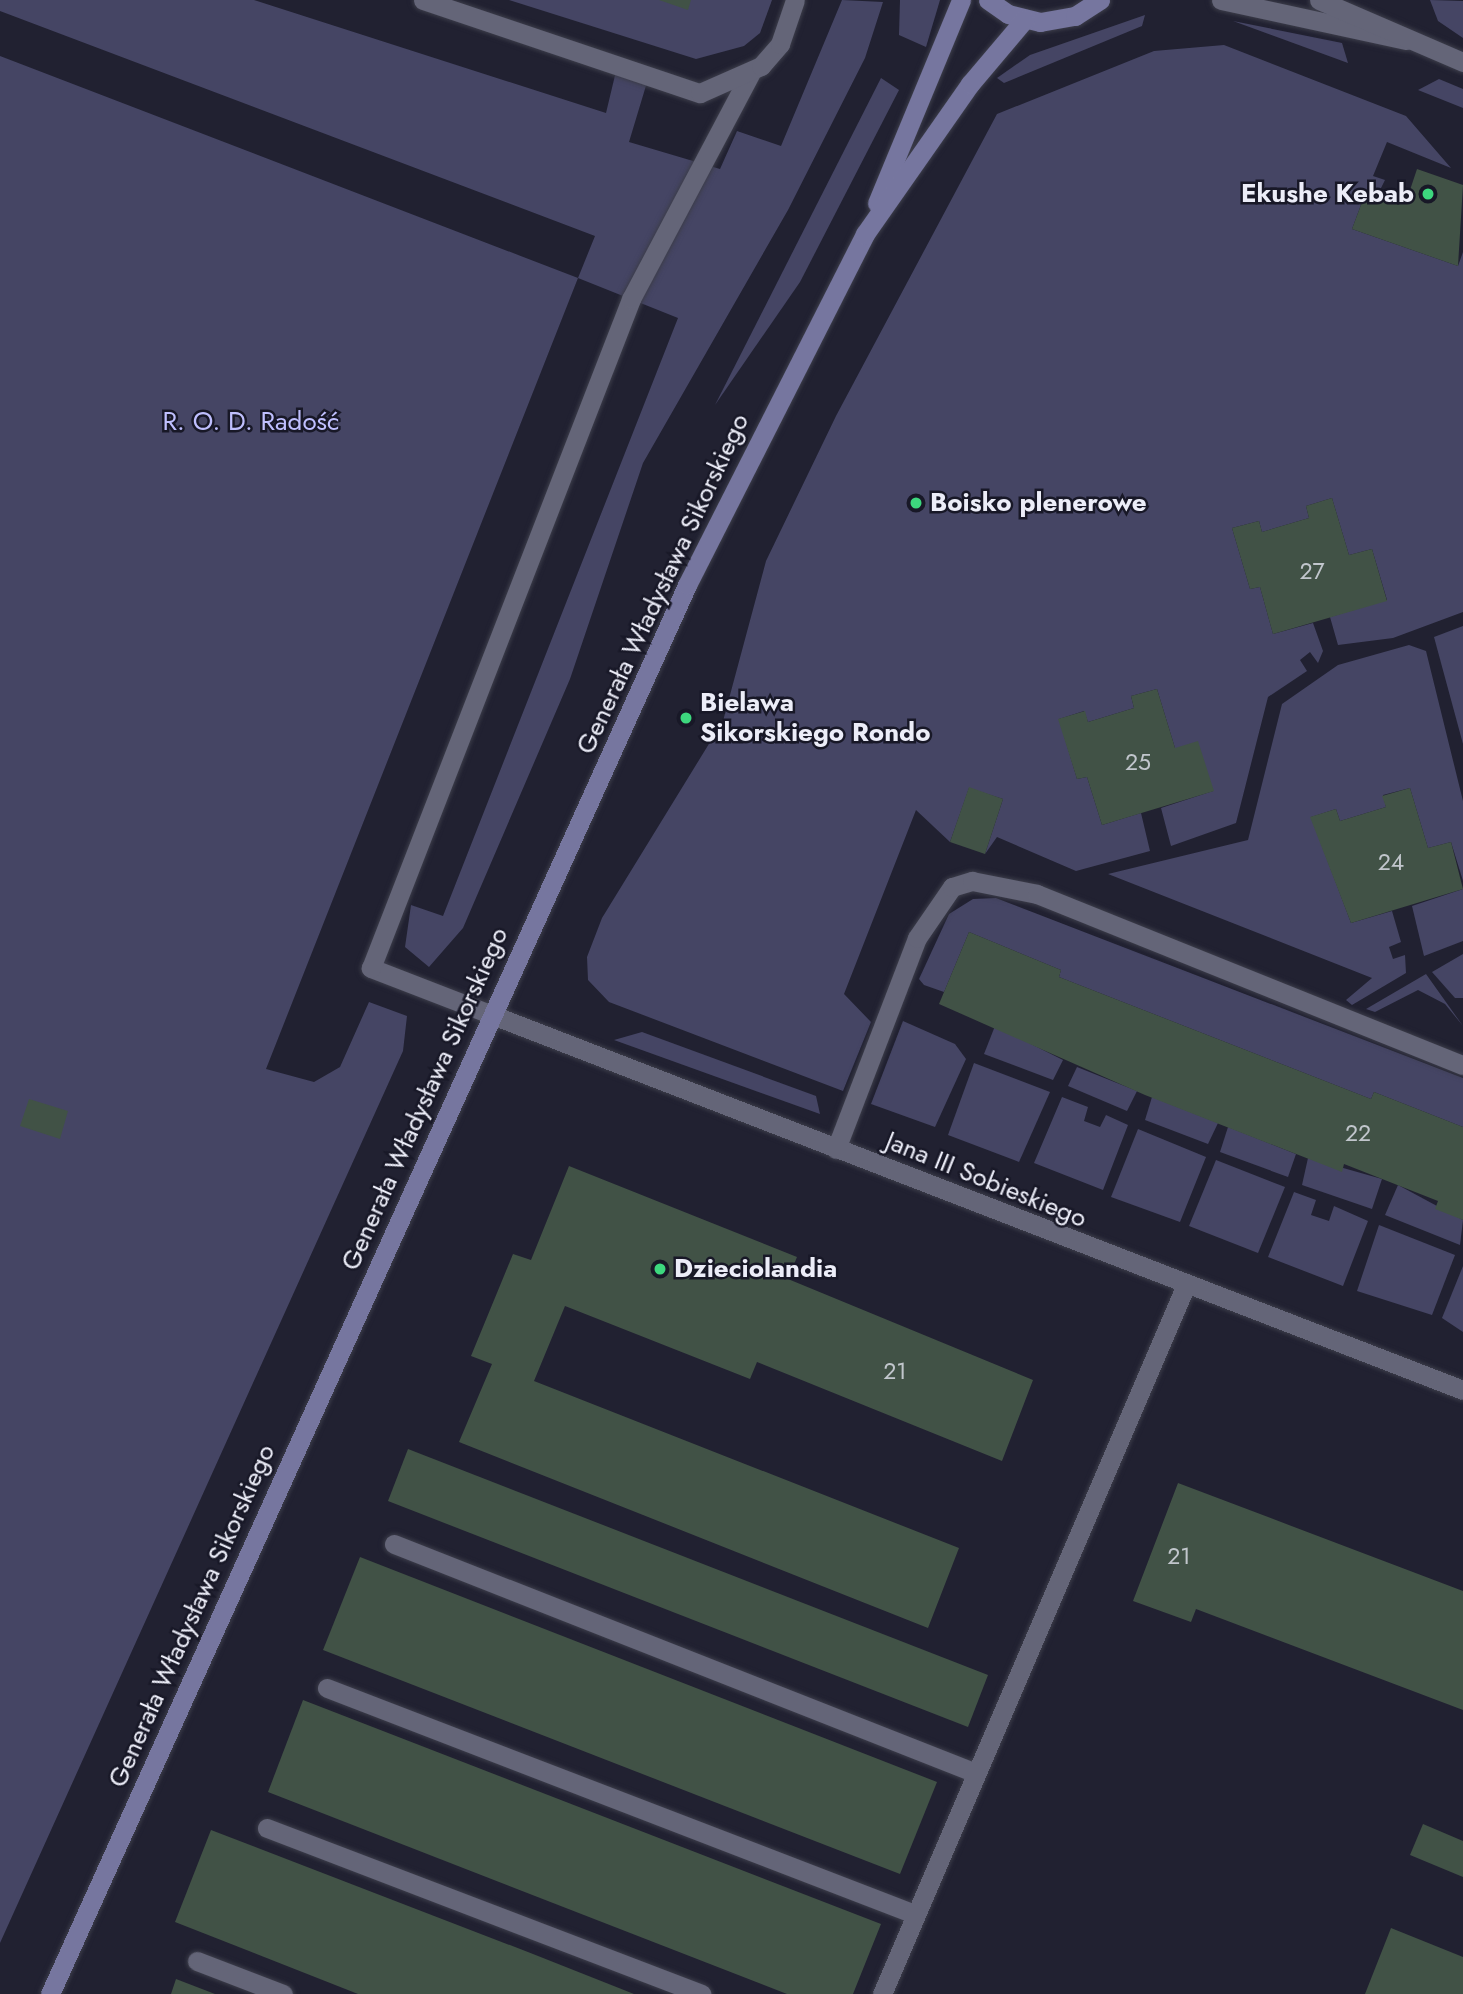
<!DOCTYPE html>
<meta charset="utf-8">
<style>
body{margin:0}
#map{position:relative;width:1463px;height:1994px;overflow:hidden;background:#212131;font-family:Jost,sans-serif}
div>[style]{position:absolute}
.green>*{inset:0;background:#454564}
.building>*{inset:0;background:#415246}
.roads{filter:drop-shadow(0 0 2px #3c3d4a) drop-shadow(0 0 2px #3c3d4a)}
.service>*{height:19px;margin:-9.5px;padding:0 9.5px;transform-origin:9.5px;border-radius:9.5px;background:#646578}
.minor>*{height:19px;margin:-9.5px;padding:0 9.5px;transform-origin:9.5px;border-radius:9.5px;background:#646578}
.secondary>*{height:19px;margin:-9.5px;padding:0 9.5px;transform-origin:9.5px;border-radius:9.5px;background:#76769f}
.dots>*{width:19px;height:19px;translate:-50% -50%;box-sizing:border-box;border:4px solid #181827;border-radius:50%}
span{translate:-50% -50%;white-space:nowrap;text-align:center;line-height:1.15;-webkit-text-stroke:5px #181827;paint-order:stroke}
.number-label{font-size:23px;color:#c1c6cc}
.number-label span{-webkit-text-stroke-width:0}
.poi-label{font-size:26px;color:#ecedf8;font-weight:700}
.right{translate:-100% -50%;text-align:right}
.left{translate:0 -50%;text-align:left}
.park-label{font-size:26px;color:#bfbffe}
.street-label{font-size:26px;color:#ecedf8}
</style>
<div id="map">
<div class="green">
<i style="clip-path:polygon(0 0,254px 0,606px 113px,617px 67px,648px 79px,629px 142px,720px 169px,737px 131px,781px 146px,842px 0,883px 2px,865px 58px,788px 210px,643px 463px,570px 679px,463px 928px,429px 967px,405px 947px,411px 905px,443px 916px,678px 318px,578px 278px,266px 1069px,314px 1082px,340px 1067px,369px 1002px,407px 1016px,403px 1051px,0 1943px,0 56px,578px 278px,595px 236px,0 11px)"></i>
<i style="clip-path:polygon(509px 0,772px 0,760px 33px,744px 46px,696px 59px)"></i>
<i style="clip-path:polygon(900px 0,940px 0,926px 47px,899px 35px)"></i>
<i style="clip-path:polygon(1430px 0,1463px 1px,1463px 38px,1438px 21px)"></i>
<i style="clip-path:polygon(1145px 15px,1142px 26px,1004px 83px,997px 78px,1030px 55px)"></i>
<i style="clip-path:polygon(1233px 21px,1342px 43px,1348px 63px)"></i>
<i style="clip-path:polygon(1224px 45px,1406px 116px,1451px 168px,1387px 142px,1373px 176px,1385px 180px,1380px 190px,1368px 186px,1352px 229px,1458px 266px,1463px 252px,1463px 612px,1393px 638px,1338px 645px,1330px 617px,1387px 600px,1372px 549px,1349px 555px,1332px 498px,1306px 506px,1309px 518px,1262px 532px,1259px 521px,1232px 528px,1250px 589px,1260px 587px,1273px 634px,1313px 623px,1323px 651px,1318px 663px,1310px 652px,1300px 660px,1307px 671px,1268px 697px,1236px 823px,1171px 846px,1161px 808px,1213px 791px,1175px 748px,1157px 689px,1131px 696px,1134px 708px,1088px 722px,1084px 711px,1059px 719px,1077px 779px,1087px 777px,1102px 825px,1141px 813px,1150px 851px,1076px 871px,997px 837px,985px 854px,1003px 799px,969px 788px,950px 842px,916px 810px,844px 994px,871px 1022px,843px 1091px,609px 1002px,588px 980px,587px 957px,602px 918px,723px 721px,766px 561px,836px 416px,997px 114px,1154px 51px)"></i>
<i style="clip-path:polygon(881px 78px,899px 90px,800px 282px,715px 405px)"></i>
<i style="clip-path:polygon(1439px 79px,1463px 89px,1463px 108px,1418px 90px)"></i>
<i style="clip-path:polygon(1463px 626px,1463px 744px,1434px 637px)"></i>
<i style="clip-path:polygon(1409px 645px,1426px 651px,1463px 801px,1463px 881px,1451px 842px,1428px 848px,1410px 788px,1383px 795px,1386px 807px,1340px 821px,1336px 809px,1311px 817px,1351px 923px,1392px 911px,1401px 942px,1389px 947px,1393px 959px,1405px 955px,1406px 973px,1352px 1005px,1346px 1000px,1372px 978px,1108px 874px,1248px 840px,1282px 704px,1338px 665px)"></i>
<i style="clip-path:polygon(1463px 889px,1463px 941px,1424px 956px,1412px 906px)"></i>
<i style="clip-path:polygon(996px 898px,1463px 1078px,1463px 1127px,1374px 1092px,1371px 1099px,1059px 977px,1061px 970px,969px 932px,944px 992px,924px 985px,919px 979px,949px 914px,973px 899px)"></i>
<i style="clip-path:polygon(1463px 954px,1463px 998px,1455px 998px,1432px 972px)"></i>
<i style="clip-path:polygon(1426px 974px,1463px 1026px,1445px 1004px,1418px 990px,1375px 1012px,1366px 1009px)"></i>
<i style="clip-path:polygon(903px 1021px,955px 1044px,966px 1059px,935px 1127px,871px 1104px)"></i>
<i style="clip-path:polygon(995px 1026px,1063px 1060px,1053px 1080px,984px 1054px)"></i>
<i style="clip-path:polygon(642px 1032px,816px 1096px,820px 1114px,614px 1040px)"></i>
<i style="clip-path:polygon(974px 1063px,1050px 1092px,1019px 1162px,948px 1135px)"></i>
<i style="clip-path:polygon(1077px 1067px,1137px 1091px,1127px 1111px,1068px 1086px)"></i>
<i style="clip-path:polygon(1062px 1097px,1088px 1107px,1084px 1121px,1100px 1127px,1106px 1115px,1128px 1125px,1103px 1190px,1034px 1163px)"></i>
<i style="clip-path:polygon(1152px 1097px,1218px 1123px,1208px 1144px,1145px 1120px)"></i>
<i style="clip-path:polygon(1228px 1127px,1296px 1154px,1288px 1177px,1220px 1152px)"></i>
<i style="clip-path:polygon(1138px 1129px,1206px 1157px,1180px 1222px,1111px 1197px)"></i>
<i style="clip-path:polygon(1308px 1158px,1382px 1179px,1372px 1209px,1302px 1185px)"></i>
<i style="clip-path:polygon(1216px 1160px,1285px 1187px,1258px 1253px,1189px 1226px)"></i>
<i style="clip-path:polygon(1398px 1185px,1463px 1220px,1460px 1245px,1385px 1215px)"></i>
<i style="clip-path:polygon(1294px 1192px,1316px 1200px,1311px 1215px,1329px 1221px,1334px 1206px,1368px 1221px,1343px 1286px,1268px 1257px)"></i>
<i style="clip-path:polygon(1379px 1225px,1455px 1255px,1432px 1315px,1357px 1291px)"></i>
<i style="clip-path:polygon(1463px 1266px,1463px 1332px,1442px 1318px)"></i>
</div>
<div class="building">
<i style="clip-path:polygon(659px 0,691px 0,688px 10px)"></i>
<i style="clip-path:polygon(1417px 169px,1463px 185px,1458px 266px,1352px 229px,1368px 186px,1407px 199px)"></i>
<i style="clip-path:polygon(1332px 498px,1349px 555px,1372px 549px,1387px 601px,1273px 634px,1260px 587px,1250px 589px,1232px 528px,1259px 521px,1262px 532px,1309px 518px,1306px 506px)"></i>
<i style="clip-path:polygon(1157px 689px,1175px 748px,1198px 741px,1214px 791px,1102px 825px,1087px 777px,1077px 779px,1058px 719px,1085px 711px,1088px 722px,1134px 708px,1131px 696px)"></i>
<i style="clip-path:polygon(969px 787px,1003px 799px,985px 854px,950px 842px)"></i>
<i style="clip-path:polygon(1410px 788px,1428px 848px,1451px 842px,1463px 889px,1351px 923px,1310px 817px,1336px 809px,1340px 821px,1386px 807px,1382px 796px)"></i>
<i style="clip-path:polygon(969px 932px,1061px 970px,1059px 977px,1371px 1099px,1374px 1092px,1463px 1127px,1463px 1220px,1435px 1209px,1438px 1201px,1344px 1164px,1342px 1172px,1145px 1095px,939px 1004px)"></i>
<i style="clip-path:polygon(29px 1099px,68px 1111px,60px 1139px,20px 1126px)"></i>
<i style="clip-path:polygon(569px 1166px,797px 1257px,788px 1279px,1033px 1380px,1002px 1461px,757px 1362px,750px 1379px,565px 1306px,534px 1381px,959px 1548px,928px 1628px,459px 1442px,492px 1364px,471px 1356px,513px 1254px,531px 1260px)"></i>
<i style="clip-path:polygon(408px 1449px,988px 1675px,968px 1727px,388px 1501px)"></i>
<i style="clip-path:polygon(1178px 1483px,1463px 1591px,1463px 1710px,1196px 1609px,1191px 1622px,1133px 1601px)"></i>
<i style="clip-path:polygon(360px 1557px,937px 1782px,900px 1874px,323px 1650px)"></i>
<i style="clip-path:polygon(303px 1700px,881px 1924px,853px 1994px,787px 1994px,268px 1792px)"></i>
<i style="clip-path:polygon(1423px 1824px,1463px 1841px,1463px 1877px,1410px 1855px)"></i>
<i style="clip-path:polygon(211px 1830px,533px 1954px,634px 1994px,358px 1994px,175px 1922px)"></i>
<i style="clip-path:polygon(1391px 1928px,1463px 1957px,1463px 1994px,1365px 1994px)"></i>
<i style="clip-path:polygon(176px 1979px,215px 1994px,171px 1994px)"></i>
</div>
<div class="roads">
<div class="service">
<i style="left:490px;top:1014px;width:128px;rotate:-158.9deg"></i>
<i style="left:371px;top:968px;width:718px;rotate:-68.76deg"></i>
<i style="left:631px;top:299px;width:255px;rotate:-62.1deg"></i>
<i style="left:836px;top:1149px;width:226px;rotate:-69deg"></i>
<i style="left:917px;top:938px;width:62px;rotate:-55.5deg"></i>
<i style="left:952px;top:887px;width:21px;rotate:-17deg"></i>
<i style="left:972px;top:881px;width:66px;rotate:11.3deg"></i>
<i style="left:1037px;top:894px;width:459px;rotate:21.9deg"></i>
<i style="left:394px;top:1544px;width:625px;rotate:21.48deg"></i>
<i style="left:327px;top:1688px;width:627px;rotate:21.04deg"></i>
<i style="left:267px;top:1828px;width:465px;rotate:20.9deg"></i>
<i style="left:197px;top:1961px;width:92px;rotate:21deg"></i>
<i style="left:882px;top:1994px;width:769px;rotate:-66.8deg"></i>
</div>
<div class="minor">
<i style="left:423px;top:0;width:292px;rotate:18.6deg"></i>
<i style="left:700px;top:93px;width:67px;rotate:-23.9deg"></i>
<i style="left:761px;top:66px;width:29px;rotate:-49deg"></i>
<i style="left:780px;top:44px;width:46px;rotate:-71.2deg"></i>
<i style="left:1221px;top:0;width:189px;rotate:12.2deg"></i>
<i style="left:1319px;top:0;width:157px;rotate:23.3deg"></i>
<i style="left:490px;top:1014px;width:1043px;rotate:21.13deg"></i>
</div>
<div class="secondary">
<i style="left:988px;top:0;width:24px;rotate:35deg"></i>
<i style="left:1008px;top:14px;width:33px;rotate:14deg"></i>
<i style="left:1040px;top:22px;width:36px;rotate:-10deg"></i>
<i style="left:1075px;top:16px;width:30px;rotate:-33deg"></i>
<i style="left:877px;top:203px;width:220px;rotate:-67.5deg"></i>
<i style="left:50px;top:1994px;width:1546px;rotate:-65.67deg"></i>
<i style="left:687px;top:585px;width:394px;rotate:-63.1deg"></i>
<i style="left:865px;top:234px;width:183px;rotate:-55deg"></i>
<i style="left:970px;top:84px;width:84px;rotate:-49.8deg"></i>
</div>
</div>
<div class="dots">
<i style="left:1428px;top:194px;background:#3dd77e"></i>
<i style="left:916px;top:503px;background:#3dd77e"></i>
<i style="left:686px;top:718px;background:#3dd77e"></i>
<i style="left:660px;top:1269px;background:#3dd77e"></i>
</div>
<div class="number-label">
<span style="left:1312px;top:571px">27</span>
<span style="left:1138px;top:762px">25</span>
<span style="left:1391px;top:862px">24</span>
<span style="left:1358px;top:1133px">22</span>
<span style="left:895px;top:1371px">21</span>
<span style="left:1179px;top:1556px">21</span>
</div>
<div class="poi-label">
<span class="right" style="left:1414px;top:194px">Ekushe Kebab</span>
<span class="left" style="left:930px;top:503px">Boisko plenerowe</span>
<span class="left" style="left:700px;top:718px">Bielawa<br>Sikorskiego Rondo</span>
<span class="left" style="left:674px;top:1269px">Dzieciolandia</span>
</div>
<div class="park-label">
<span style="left:251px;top:422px">R. O. D. Radość</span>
</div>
<div class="street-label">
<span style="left:663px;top:584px;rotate:-65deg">Generała Władysława Sikorskiego</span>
<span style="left:425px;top:1099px;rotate:-66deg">Generała Władysława Sikorskiego</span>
<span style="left:986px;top:1180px;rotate:22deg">Jana III Sobieskiego</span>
<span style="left:192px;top:1616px;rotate:-66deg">Generała Władysława Sikorskiego</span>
</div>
</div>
